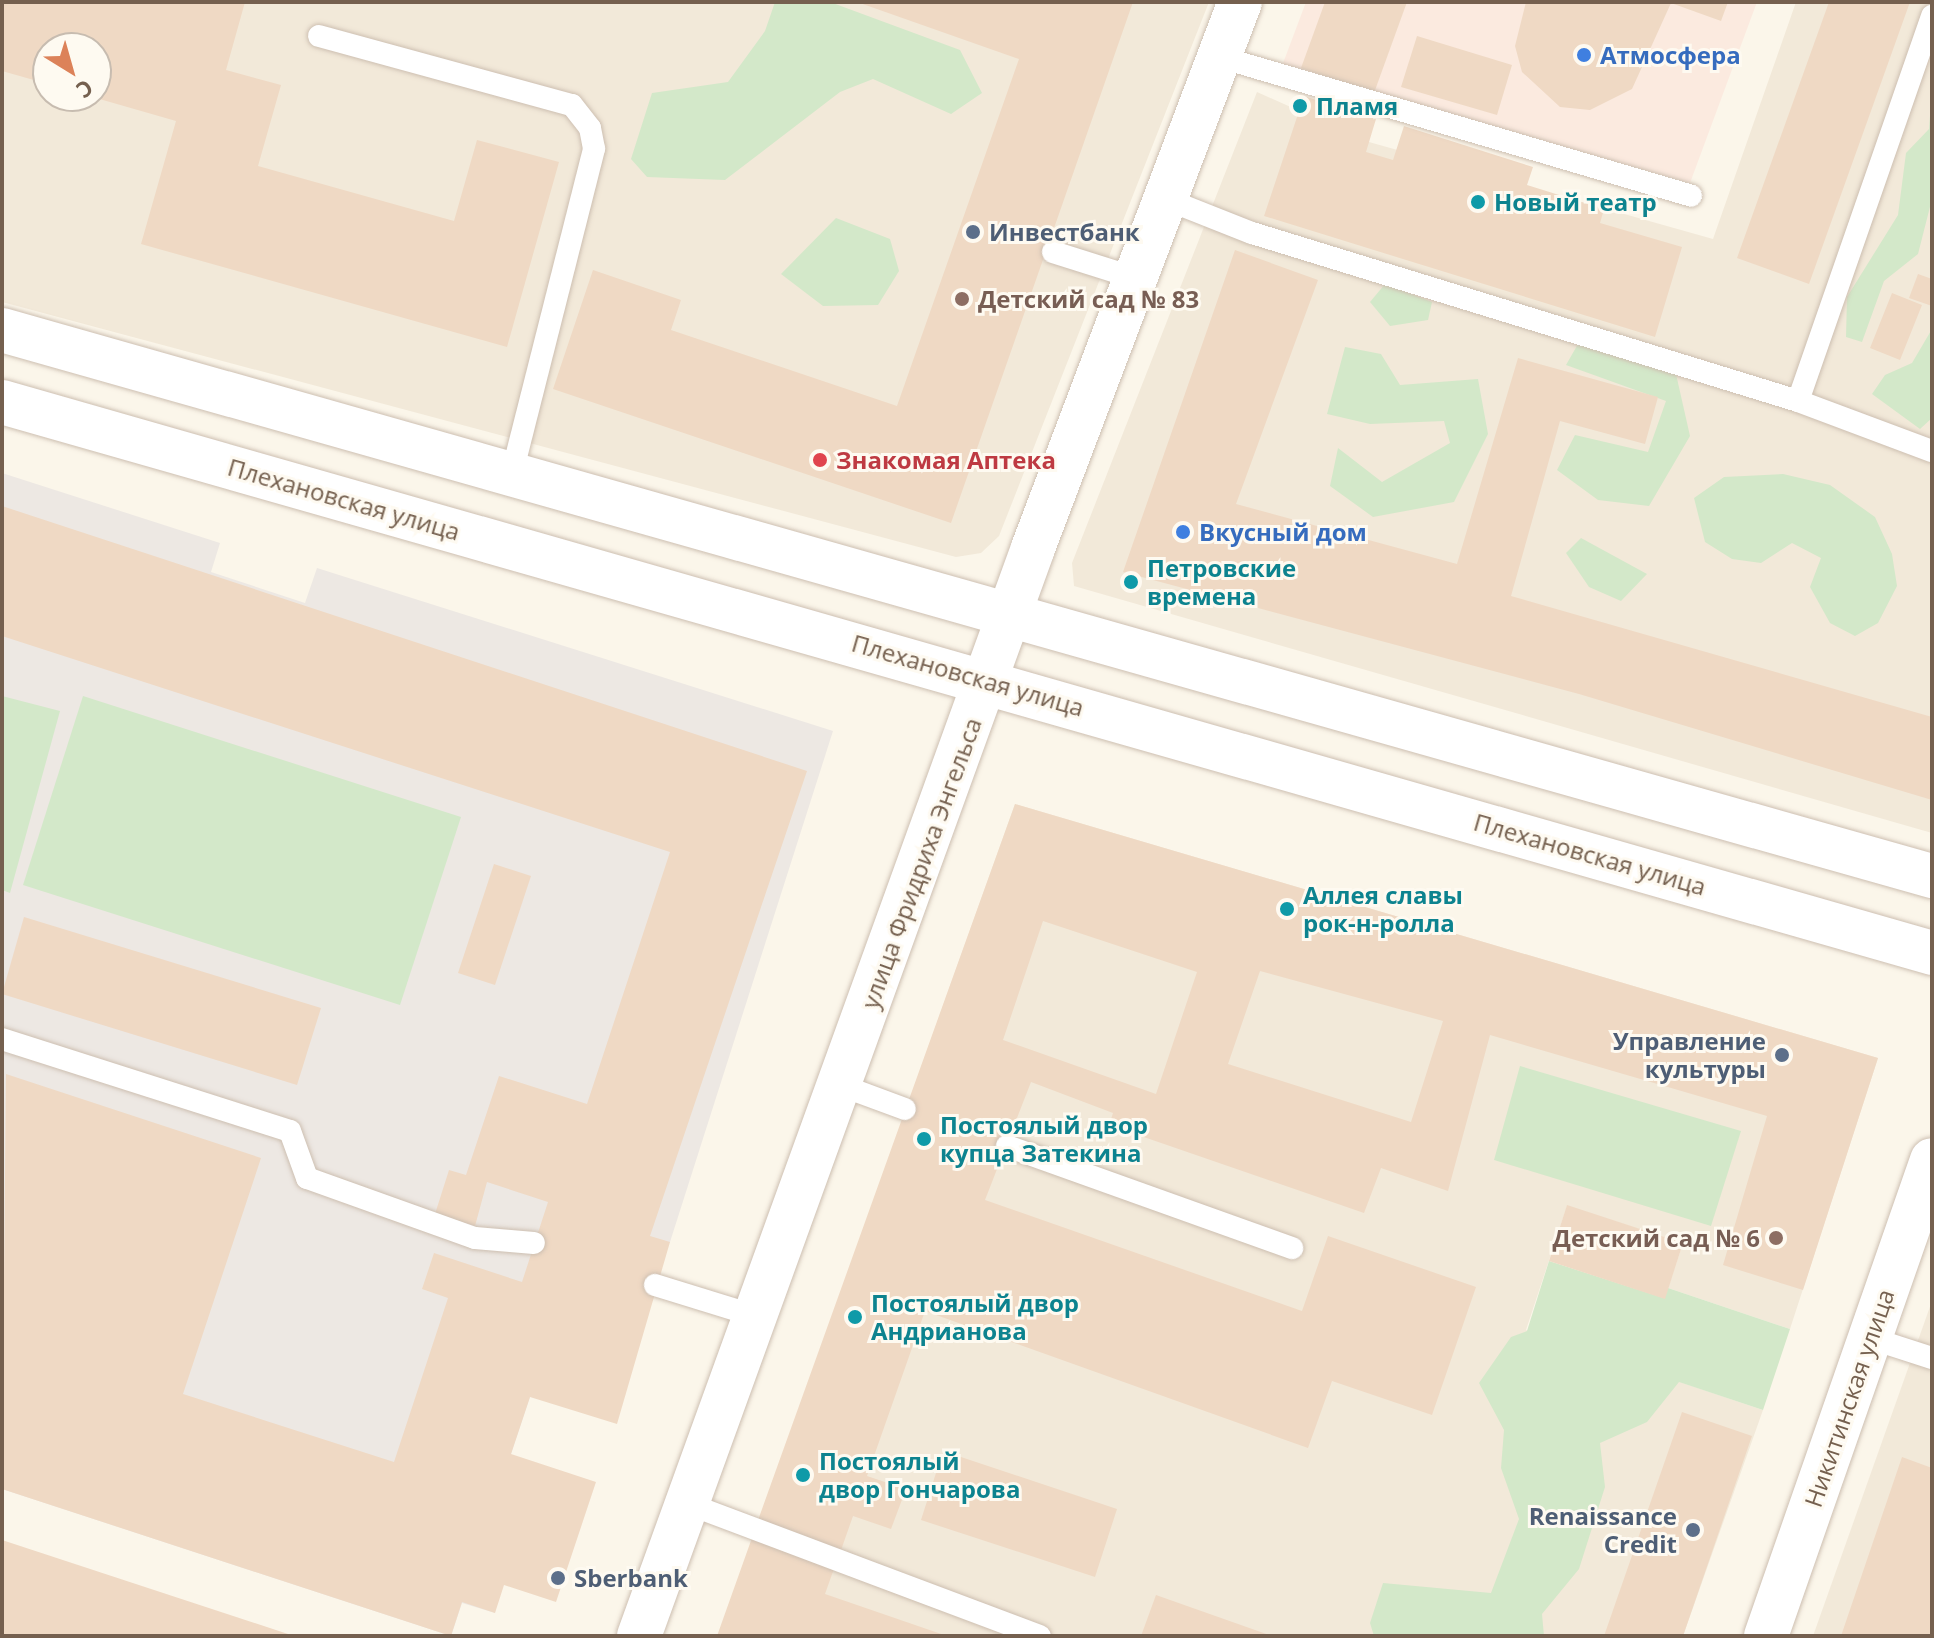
<!DOCTYPE html>
<meta charset="utf-8">
<style>
body{margin:0}
#map{position:relative;width:1934px;height:1638px;overflow:hidden;background:#fbf6ea;font-family:"Open Sans",sans-serif}
div>[style]{position:absolute}
.residential>*{inset:0;background:#f2e9d9}
.commercial>*{inset:0;background:#fbeadf}
.industrial>*{inset:0;background:#ede8e3}
.green>*{inset:0;background:#d3e8c9}
.building>*{inset:0;background:#efd9c4}
.roads{filter:drop-shadow(0 0 2px #cdbfb1) drop-shadow(0 0 2px #cdbfb1)}
.service>*{height:22px;margin:-11px;padding:0 11px;transform-origin:11px;border-radius:11px;background:#fff}
.tertiary>*{height:44px;margin:-22px;padding:0 22px;transform-origin:22px;border-radius:22px;background:#fff}
.secondary>*{height:44px;margin:-22px;padding:0 22px;transform-origin:22px;border-radius:22px;background:#fff}
.dots>*{width:22px;height:22px;translate:-50% -50%;box-sizing:border-box;border:4px solid #fefaf1;border-radius:50%}
span{translate:-50% -50%;white-space:nowrap;text-align:center;line-height:1.15;-webkit-text-stroke:6px #fefaf1;paint-order:stroke}
.shop-label{font-size:24px;color:#366cbe;font-weight:700}
.left{translate:0 -50%;text-align:left}
.culture-label{font-size:24px;color:#0d838f;font-weight:700}
.service-label{font-size:24px;color:#4e5e75;font-weight:700}
.right{translate:-100% -50%;text-align:right}
.education-label{font-size:24px;color:#785e54;font-weight:700}
.health-label{font-size:24px;color:#be3a42;font-weight:700}
.street-label{font-size:24px;color:#75604f}
.frame{position:absolute;inset:0;border:4px solid #75604f;pointer-events:none}
.north{position:absolute;left:32px;top:32px;width:80px;height:80px;box-sizing:border-box;background:#fefaf1;border:2px solid #c7bcb0;border-radius:50%;rotate:143deg;font-size:22px;font-weight:700;line-height:32px;text-align:center;color:#75604f}
.north::after{content:'';display:block;margin:auto;width:28px;height:36px;background:#dc8259;clip-path:polygon(50% 0,100% 100%,50% 72%,0 100%)}
</style>
<div id="map">
<div class="residential">
<i style="clip-path:polygon(evenodd,2px 2px,1209px 2px,999px 536px,981px 553px,956px 557px,2px 302px,2px 2px,48px 48px,96px 48px,96px 96px,48px 96px,48px 48px)"></i>
<i style="clip-path:polygon(1796px 2px,1932px 2px,1932px 833px,1074px 586px,1072px 563px,1257px 92px,1369px 142px,1713px 239px)"></i>
<i style="clip-path:polygon(1015px 804px,1878px 1058px,1790px 1329px,1668px 1288px,1683px 1243px,1567px 1206px,1526px 1330px,1763px 1410px,1683px 1636px,718px 1636px)"></i>
<i style="clip-path:polygon(1932px 1301px,1932px 1636px,1813px 1636px)"></i>
</div>
<div class="commercial">
<i style="clip-path:polygon(1306px 2px,1757px 2px,1690px 183px,1282px 66px)"></i>
</div>
<div class="industrial">
<i style="clip-path:polygon(2px 473px,220px 543px,211px 572px,305px 603px,317px 568px,833px 731px,670px 1242px,530px 1397px,511px 1454px,495px 1613px,462px 1603px,451px 1636px,2px 1489px)"></i>
</div>
<div class="green">
<i style="clip-path:polygon(775px 2px,830px 2px,960px 50px,982px 93px,951px 114px,873px 79px,840px 92px,725px 180px,647px 177px,631px 159px,652px 93px,728px 82px,765px 31px)"></i>
<i style="clip-path:polygon(1932px 89px,1932px 199px,1918px 254px,1884px 281px,1862px 342px,1846px 337px,1847px 297px,1898px 215px,1906px 153px,1929px 129px)"></i>
<i style="clip-path:polygon(836px 218px,890px 239px,899px 271px,878px 305px,823px 306px,781px 274px)"></i>
<i style="clip-path:polygon(1385px 284px,1432px 302px,1428px 320px,1390px 326px,1370px 302px)"></i>
<i style="clip-path:polygon(1932px 329px,1932px 418px,1920px 429px,1872px 394px,1885px 375px,1912px 363px)"></i>
<i style="clip-path:polygon(1578px 344px,1676px 374px,1690px 436px,1649px 506px,1598px 500px,1557px 470px,1575px 435px,1648px 452px,1666px 401px,1566px 365px)"></i>
<i style="clip-path:polygon(1345px 347px,1381px 354px,1400px 385px,1478px 379px,1488px 434px,1454px 502px,1373px 517px,1330px 486px,1338px 448px,1382px 482px,1450px 443px,1444px 421px,1370px 424px,1327px 414px)"></i>
<i style="clip-path:polygon(1783px 474px,1830px 485px,1875px 517px,1892px 554px,1897px 586px,1878px 623px,1855px 636px,1830px 623px,1810px 587px,1821px 558px,1792px 543px,1761px 563px,1732px 559px,1705px 542px,1694px 498px,1724px 477px)"></i>
<i style="clip-path:polygon(1581px 538px,1647px 574px,1621px 601px,1589px 587px,1566px 553px)"></i>
<i style="clip-path:polygon(2px 696px,60px 711px,10px 893px,2px 890px)"></i>
<i style="clip-path:polygon(83px 696px,461px 817px,400px 1005px,23px 885px)"></i>
<i style="clip-path:polygon(1520px 1066px,1741px 1131px,1711px 1226px,1494px 1160px)"></i>
<i style="clip-path:polygon(1549px 1261px,1664px 1298px,1668px 1288px,1790px 1329px,1763px 1410px,1679px 1382px,1647px 1422px,1600px 1443px,1605px 1487px,1579px 1569px,1542px 1614px,1544px 1636px,1374px 1636px,1370px 1623px,1383px 1583px,1491px 1593px,1519px 1519px,1501px 1468px,1504px 1430px,1479px 1383px,1511px 1337px,1527px 1331px)"></i>
</div>
<div class="building">
<i style="clip-path:polygon(2px 2px,245px 2px,226px 70px,281px 85px,258px 166px,454px 221px,477px 140px,559px 162px,507px 347px,141px 244px,176px 121px,96px 98px,96px 48px,48px 48px,48px 84px,2px 71px)"></i>
<i style="clip-path:polygon(857px 2px,1133px 2px,951px 523px,553px 389px,593px 270px,681px 300px,671px 330px,897px 406px,1019px 59px)"></i>
<i style="clip-path:polygon(1325px 2px,1407px 2px,1374px 93px,1301px 68px)"></i>
<i style="clip-path:polygon(1526px 2px,1728px 2px,1721px 21px,1671px 3px,1632px 89px,1590px 110px,1560px 107px,1522px 72px,1515px 46px)"></i>
<i style="clip-path:polygon(1829px 2px,1910px 2px,1809px 284px,1737px 258px)"></i>
<i style="clip-path:polygon(1417px 36px,1512px 65px,1497px 115px,1401px 87px)"></i>
<i style="clip-path:polygon(1304px 96px,1376px 119px,1366px 152px,1393px 160px,1404px 126px,1533px 167px,1527px 185px,1604px 209px,1600px 223px,1682px 247px,1655px 337px,1264px 216px)"></i>
<i style="clip-path:polygon(1235px 250px,1318px 280px,1236px 504px,1457px 564px,1518px 358px,1658px 397px,1645px 444px,1560px 421px,1511px 596px,1932px 717px,1932px 800px,1579px 694px,1123px 572px)"></i>
<i style="clip-path:polygon(1918px 274px,1932px 279px,1932px 306px,1909px 298px)"></i>
<i style="clip-path:polygon(1892px 293px,1922px 305px,1900px 360px,1870px 348px)"></i>
<i style="clip-path:polygon(2px 506px,807px 771px,650px 1236px,670px 1242px,617px 1424px,530px 1397px,511px 1454px,596px 1482px,556px 1602px,504px 1585px,495px 1613px,462px 1602px,451px 1636px,2px 1489px,6px 1074px,261px 1158px,183px 1394px,394px 1462px,448px 1298px,422px 1289px,434px 1253px,522px 1282px,548px 1202px,487px 1182px,475px 1226px,435px 1214px,449px 1170px,466px 1175px,499px 1076px,587px 1104px,670px 852px,2px 636px)"></i>
<i style="clip-path:polygon(evenodd,1015px 804px,1878px 1058px,1803px 1290px,1723px 1265px,1767px 1116px,1490px 1035px,1448px 1191px,1381px 1168px,1364px 1213px,1109px 1125px,1113px 1113px,1031px 1082px,985px 1200px,1302px 1311px,1328px 1236px,1476px 1287px,1432px 1415px,1332px 1381px,1308px 1448px,925px 1311px,867px 1476px,906px 1489px,891px 1529px,853px 1516px,840px 1553px,757px 1523px,1015px 804px,1043px 921px,1197px 972px,1156px 1094px,1003px 1040px,1043px 921px,1015px 804px,1260px 971px,1443px 1021px,1411px 1122px,1228px 1064px,1260px 971px)"></i>
<i style="clip-path:polygon(494px 864px,531px 876px,495px 985px,458px 973px)"></i>
<i style="clip-path:polygon(24px 917px,321px 1008px,297px 1085px,2px 994px)"></i>
<i style="clip-path:polygon(1567px 1205px,1683px 1243px,1665px 1299px,1549px 1261px)"></i>
<i style="clip-path:polygon(1682px 1412px,1752px 1436px,1683px 1636px,1604px 1636px)"></i>
<i style="clip-path:polygon(943px 1451px,1117px 1509px,1095px 1577px,921px 1520px)"></i>
<i style="clip-path:polygon(1902px 1457px,1932px 1468px,1932px 1636px,1841px 1636px)"></i>
<i style="clip-path:polygon(753px 1535px,836px 1563px,825px 1594px,947px 1636px,717px 1636px)"></i>
<i style="clip-path:polygon(2px 1540px,291px 1635px,291px 1636px,2px 1636px)"></i>
<i style="clip-path:polygon(1156px 1595px,1272px 1636px,1141px 1636px)"></i>
</div>
<div class="roads">
<div class="service">
<i style="left:319px;top:36px;width:262px;rotate:15.3deg"></i>
<i style="left:572px;top:105px;width:29px;rotate:52deg"></i>
<i style="left:590px;top:128px;width:21px;rotate:79deg"></i>
<i style="left:594px;top:149px;width:333px;rotate:104.2deg"></i>
<i style="left:1220px;top:57px;width:491px;rotate:16.4deg"></i>
<i style="left:1166px;top:199px;width:92px;rotate:21.6deg"></i>
<i style="left:1252px;top:233px;width:571px;rotate:17.1deg"></i>
<i style="left:1798px;top:401px;width:143px;rotate:20.5deg"></i>
<i style="left:1053px;top:252px;width:86px;rotate:17.6deg"></i>
<i style="left:1798px;top:401px;width:408px;rotate:-70.8deg"></i>
<i style="left:2px;top:1039px;width:302px;rotate:17.7deg"></i>
<i style="left:290px;top:1131px;width:50px;rotate:70.1deg"></i>
<i style="left:307px;top:1178px;width:178px;rotate:19.7deg"></i>
<i style="left:475px;top:1238px;width:59px;rotate:4.8deg"></i>
<i style="left:840px;top:1085px;width:69px;rotate:20.3deg"></i>
<i style="left:1007px;top:1146px;width:303px;rotate:19.7deg"></i>
<i style="left:655px;top:1285px;width:106px;rotate:17.1deg"></i>
<i style="left:1870px;top:1338px;width:65px;rotate:17.9deg"></i>
<i style="left:686px;top:1503px;width:378px;rotate:20.6deg"></i>
</div>
<div class="tertiary">
<i style="left:639px;top:1636px;width:1157px;rotate:-70.09deg"></i>
<i style="left:1033px;top:548px;width:584px;rotate:-69.24deg"></i>
<i style="left:1766px;top:1636px;width:504px;rotate:-70.77deg"></i>
</div>
<div class="secondary">
<i style="left:2px;top:330px;width:2006px;rotate:15.8deg"></i>
<i style="left:2px;top:402px;width:2007px;rotate:15.93deg"></i>
</div>
</div>
<div class="dots">
<i style="left:1584px;top:55px;background:#3f7fe0"></i>
<i style="left:1300px;top:106px;background:#0f9aa8"></i>
<i style="left:1478px;top:202px;background:#0f9aa8"></i>
<i style="left:973px;top:232px;background:#5c6f8a"></i>
<i style="left:962px;top:299px;background:#8d6e63"></i>
<i style="left:820px;top:460px;background:#e0444e"></i>
<i style="left:1183px;top:532px;background:#3f7fe0"></i>
<i style="left:1131px;top:582px;background:#0f9aa8"></i>
<i style="left:1287px;top:909px;background:#0f9aa8"></i>
<i style="left:1782px;top:1055px;background:#5c6f8a"></i>
<i style="left:924px;top:1139px;background:#0f9aa8"></i>
<i style="left:1776px;top:1238px;background:#8d6e63"></i>
<i style="left:855px;top:1317px;background:#0f9aa8"></i>
<i style="left:803px;top:1475px;background:#0f9aa8"></i>
<i style="left:1693px;top:1530px;background:#5c6f8a"></i>
<i style="left:558px;top:1578px;background:#5c6f8a"></i>
</div>
<div class="shop-label">
<span class="left" style="left:1600px;top:55px">Атмосфера</span>
<span class="left" style="left:1199px;top:532px">Вкусный дом</span>
</div>
<div class="culture-label">
<span class="left" style="left:1316px;top:106px">Пламя</span>
<span class="left" style="left:1494px;top:202px">Новый театр</span>
<span class="left" style="left:1147px;top:582px">Петровские<br>времена</span>
<span class="left" style="left:1303px;top:909px">Аллея славы<br>рок-н-ролла</span>
<span class="left" style="left:940px;top:1139px">Постоялый двор<br>купца Затекина</span>
<span class="left" style="left:871px;top:1317px">Постоялый двор<br>Андрианова</span>
<span class="left" style="left:819px;top:1475px">Постоялый<br>двор Гончарова</span>
</div>
<div class="service-label">
<span class="left" style="left:989px;top:232px">Инвестбанк</span>
<span class="right" style="left:1766px;top:1055px">Управление<br>культуры</span>
<span class="right" style="left:1677px;top:1530px">Renaissance<br>Credit</span>
<span class="left" style="left:574px;top:1578px">Sberbank</span>
</div>
<div class="education-label">
<span class="left" style="left:978px;top:299px">Детский сад № 83</span>
<span class="right" style="left:1760px;top:1238px">Детский сад № 6</span>
</div>
<div class="health-label">
<span class="left" style="left:836px;top:460px">Знакомая Аптека</span>
</div>
<div class="street-label">
<span style="left:344px;top:499px;rotate:16deg">Плехановская улица</span>
<span style="left:968px;top:675px;rotate:16deg">Плехановская улица</span>
<span style="left:1590px;top:854px;rotate:16deg">Плехановская улица</span>
<span style="left:921px;top:863px;rotate:-70deg">улица Фридриха Энгельса</span>
<span style="left:1849px;top:1398px;rotate:-71deg">Никитинская улица</span>
</div>
<div class="frame"></div>
<div class="north">С</div>
</div>
